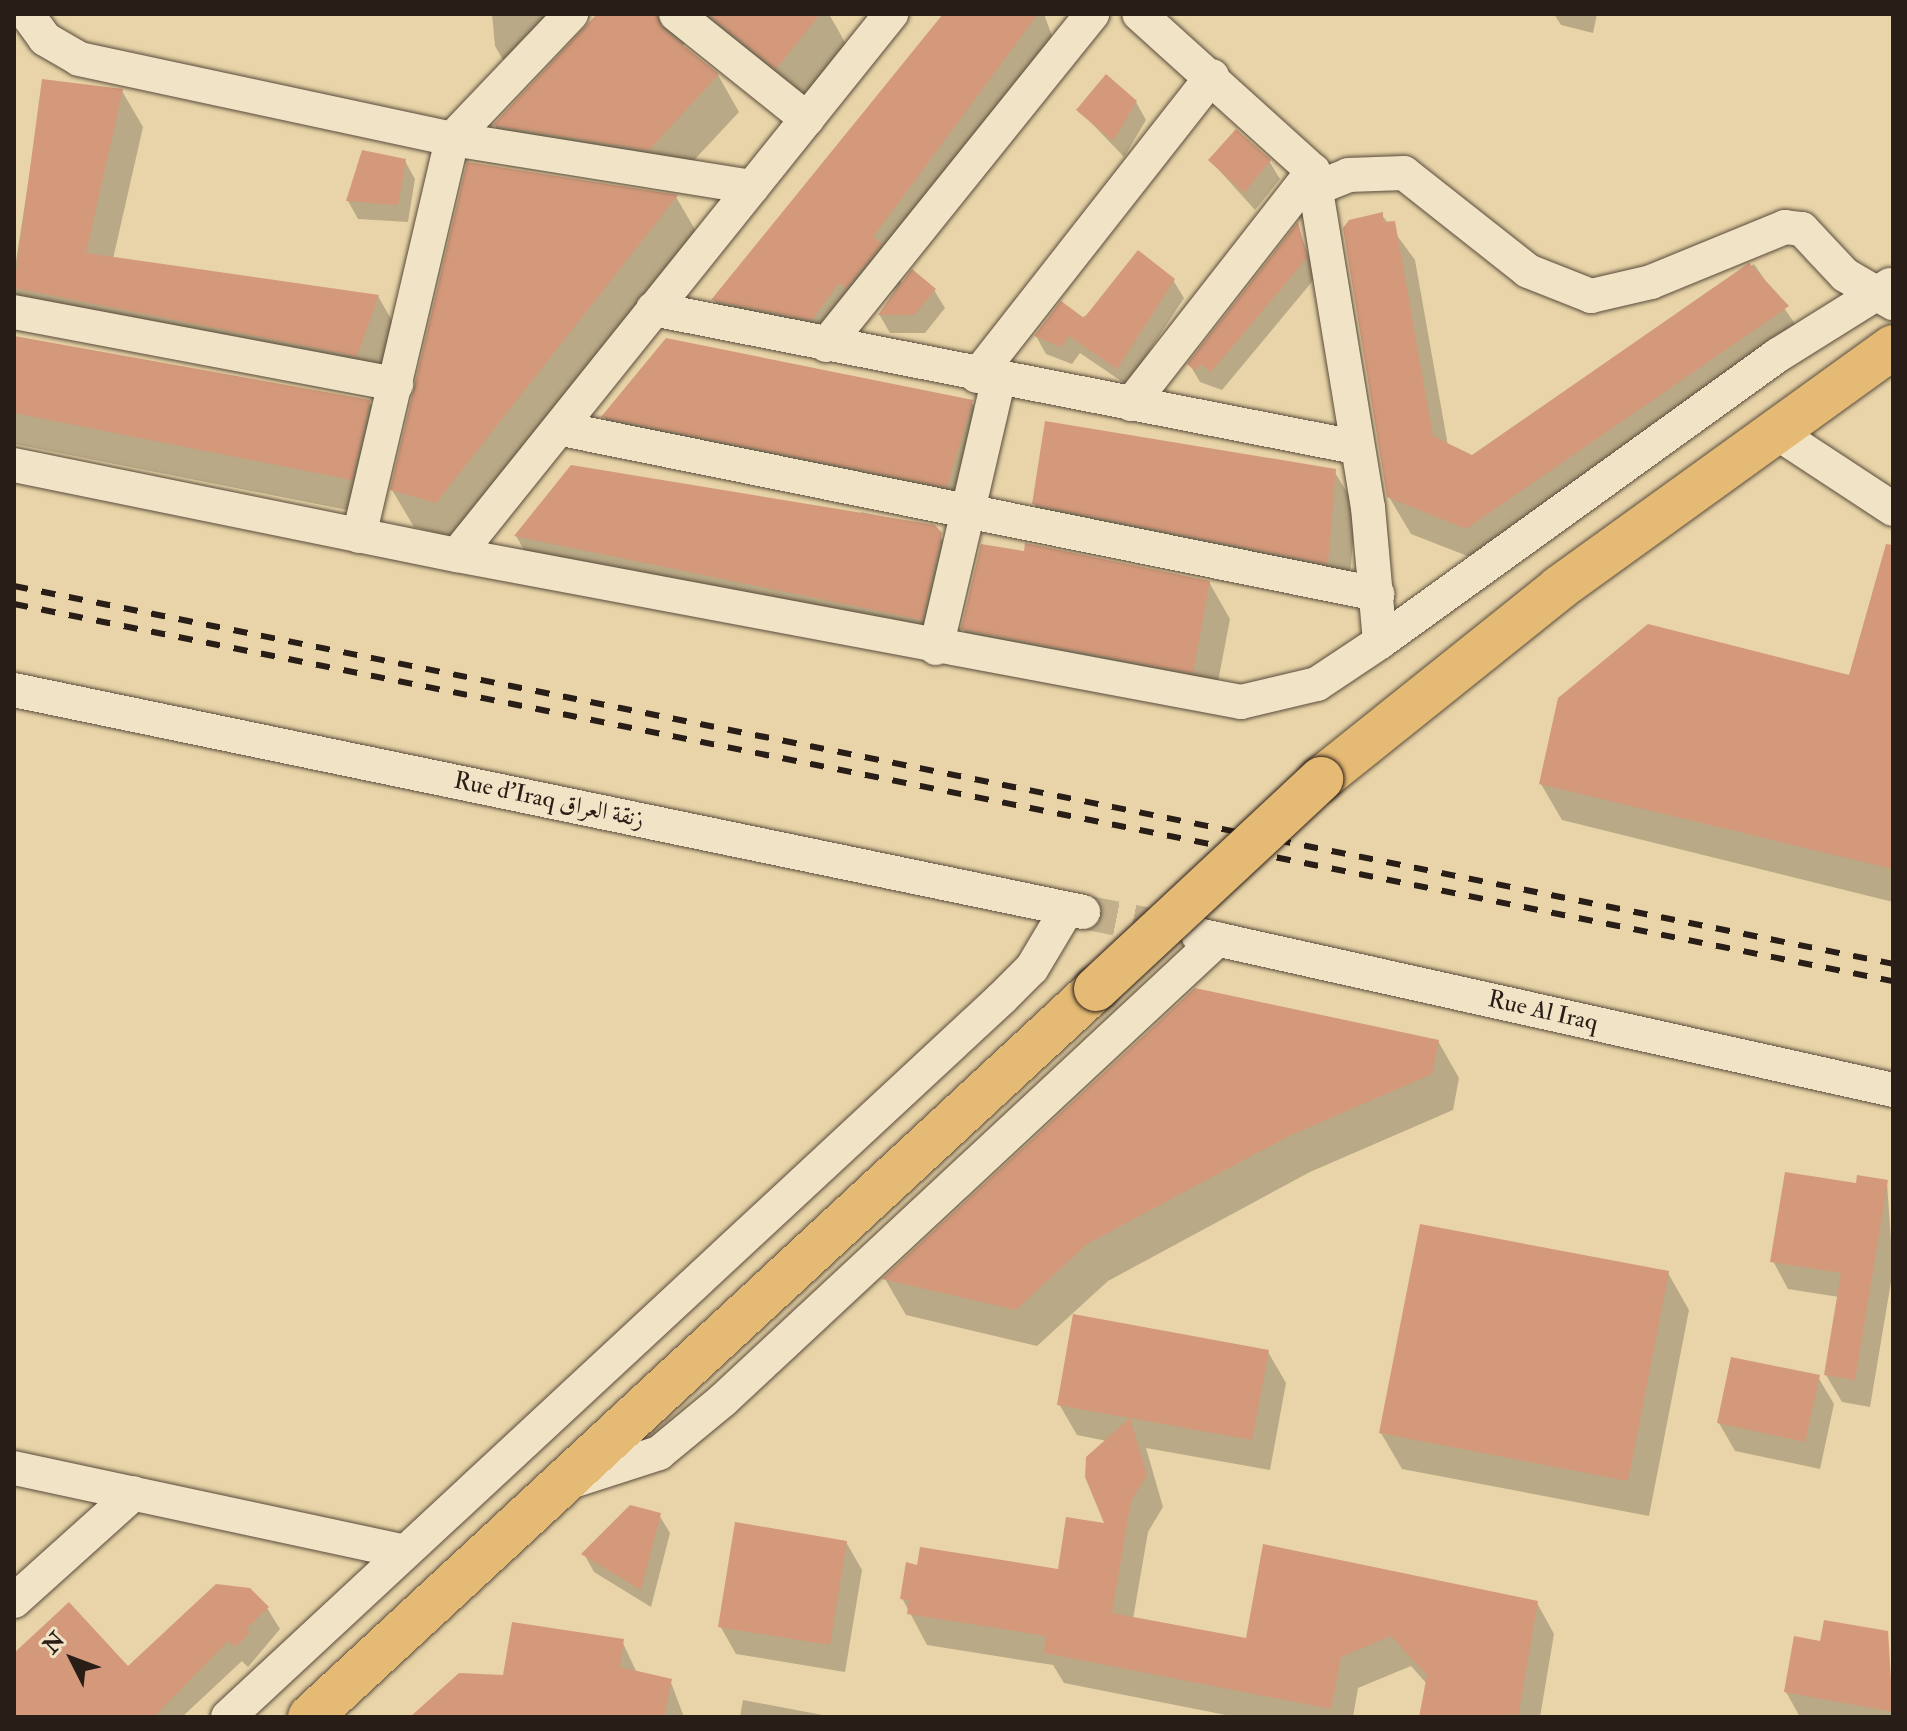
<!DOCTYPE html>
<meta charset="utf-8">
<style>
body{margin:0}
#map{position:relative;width:1907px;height:1731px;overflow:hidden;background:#e8d4a8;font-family:"IM FELL Double Pica",Amiri,serif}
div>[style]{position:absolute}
.shadow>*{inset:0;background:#0003}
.building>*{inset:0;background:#d4997b}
.minor-tunnel>*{height:34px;margin-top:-17px;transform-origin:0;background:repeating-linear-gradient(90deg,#c2af8b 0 34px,transparent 0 51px)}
.roads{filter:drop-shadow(0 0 2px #594b3b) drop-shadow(0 0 2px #594b3b)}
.minor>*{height:34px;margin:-17px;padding:0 17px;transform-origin:17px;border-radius:17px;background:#f0e3c6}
.major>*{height:44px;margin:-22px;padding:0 22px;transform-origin:22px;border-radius:22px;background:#e4ba74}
.rail>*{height:6px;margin-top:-3px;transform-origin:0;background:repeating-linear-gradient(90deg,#291d17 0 14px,transparent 0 28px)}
.bridges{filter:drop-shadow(0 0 2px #291d17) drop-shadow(0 0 2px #291d17)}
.major-bridge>*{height:44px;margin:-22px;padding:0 22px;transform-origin:22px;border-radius:22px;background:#e4ba74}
span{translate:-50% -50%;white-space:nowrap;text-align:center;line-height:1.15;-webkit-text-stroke:6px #f0e3c6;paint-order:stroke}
.street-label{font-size:24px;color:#291d17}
.frame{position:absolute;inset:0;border:16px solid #291d17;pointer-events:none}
.north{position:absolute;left:32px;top:1619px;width:80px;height:80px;-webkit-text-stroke:6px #f0e3c6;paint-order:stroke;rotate:312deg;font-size:22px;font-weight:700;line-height:32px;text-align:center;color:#291d17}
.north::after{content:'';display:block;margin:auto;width:28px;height:36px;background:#291d17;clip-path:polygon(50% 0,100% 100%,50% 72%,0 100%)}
</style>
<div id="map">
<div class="shadow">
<i style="clip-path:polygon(492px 14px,571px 14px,510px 72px,495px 46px)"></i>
<i style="clip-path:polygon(601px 14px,829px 14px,846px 44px,798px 104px,689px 32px,683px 46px,718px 75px,739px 112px,670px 186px,516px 161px,495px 126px)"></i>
<i style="clip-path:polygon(945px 14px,1044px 14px,1058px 52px,895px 271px,903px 285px,934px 290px,945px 308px,925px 333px,890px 333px,879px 314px,899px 284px,833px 356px,735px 336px,714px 300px)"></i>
<i style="clip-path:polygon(1554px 14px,1597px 14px,1593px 33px,1561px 25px)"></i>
<i style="clip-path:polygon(44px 81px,122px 91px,143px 127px,113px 259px,378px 296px,399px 333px,378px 392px,33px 324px,14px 290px,14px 274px)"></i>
<i style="clip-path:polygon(1136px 102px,1146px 120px,1124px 157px,1079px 110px)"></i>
<i style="clip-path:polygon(1210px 160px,1269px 161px,1280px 179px,1255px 210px)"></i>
<i style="clip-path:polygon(405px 161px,415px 179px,408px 222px,358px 219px,348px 201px)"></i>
<i style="clip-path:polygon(676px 197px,697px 233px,457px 539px,414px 527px,392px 490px)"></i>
<i style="clip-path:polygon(1382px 215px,1415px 260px,1448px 446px,1473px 458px,1754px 264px,1808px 343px,1488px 564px,1411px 534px,1389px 497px)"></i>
<i style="clip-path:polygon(1298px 226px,1316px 277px,1222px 390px,1200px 382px,1190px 365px)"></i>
<i style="clip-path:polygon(1173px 280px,1184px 298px,1127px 385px,1080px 353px,1072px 364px,1046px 354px,1036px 336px)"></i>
<i style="clip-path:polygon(14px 338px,369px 401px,390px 438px,372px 515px,14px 444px)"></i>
<i style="clip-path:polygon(972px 403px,993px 440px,968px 522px,624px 453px,604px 417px)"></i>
<i style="clip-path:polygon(1334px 471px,1356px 507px,1348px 599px,1055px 540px,1034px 503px)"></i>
<i style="clip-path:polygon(861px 512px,934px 527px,962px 571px,943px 655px,537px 572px,516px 536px,860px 520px)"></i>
<i style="clip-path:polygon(1893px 574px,1893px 902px,1562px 820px,1541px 784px,1850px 677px)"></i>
<i style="clip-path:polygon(1209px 582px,1230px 619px,1213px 708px,984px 665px,963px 629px)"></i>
<i style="clip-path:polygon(1438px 1041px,1459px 1078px,1453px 1110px,1310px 1172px,1108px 1281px,1037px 1346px,906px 1315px,885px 1279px)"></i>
<i style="clip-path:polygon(1887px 1182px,1893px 1270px,1870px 1407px,1842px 1402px,1826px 1375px,1839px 1297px,1788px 1289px,1773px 1261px,1857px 1186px)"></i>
<i style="clip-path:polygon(1668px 1273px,1689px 1310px,1649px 1516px,1402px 1469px,1381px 1433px)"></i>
<i style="clip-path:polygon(1268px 1352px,1286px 1383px,1270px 1470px,1146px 1448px,1163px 1507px,1148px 1532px,1133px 1619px,1247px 1640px,1537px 1603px,1554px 1634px,1540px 1717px,1421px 1717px,1427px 1684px,1411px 1666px,1358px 1688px,1353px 1717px,1236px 1717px,1064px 1683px,1053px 1665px,927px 1645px,902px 1598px,1059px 1571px,1107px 1525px,1107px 1441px,1077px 1435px,1059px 1404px)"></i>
<i style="clip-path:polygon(1818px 1377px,1834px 1404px,1820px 1469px,1735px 1451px,1719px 1423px)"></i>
<i style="clip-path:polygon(659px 1515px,670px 1533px,651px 1607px,594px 1572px,584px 1554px)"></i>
<i style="clip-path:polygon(846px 1542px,862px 1570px,845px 1672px,736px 1654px,720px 1626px)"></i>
<i style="clip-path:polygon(267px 1608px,280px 1629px,248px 1667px,242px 1661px,182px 1717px,14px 1717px,14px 1657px,127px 1669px)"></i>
<i style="clip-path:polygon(1887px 1633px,1893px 1717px,1800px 1717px,1786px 1692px,1822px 1643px)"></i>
<i style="clip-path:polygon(622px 1641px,637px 1673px,670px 1680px,684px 1717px,413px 1717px,504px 1677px)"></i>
<i style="clip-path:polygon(743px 1700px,833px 1717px,740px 1717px)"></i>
</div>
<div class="building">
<i style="clip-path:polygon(597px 14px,656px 14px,664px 30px,719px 74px,649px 150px,493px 125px)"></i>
<i style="clip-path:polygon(708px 14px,820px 14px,776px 69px)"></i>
<i style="clip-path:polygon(943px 14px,1038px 14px,873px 237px,882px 244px,846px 288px,839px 283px,812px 320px,711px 300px)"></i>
<i style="clip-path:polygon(1106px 74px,1137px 101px,1113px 141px,1076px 110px)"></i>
<i style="clip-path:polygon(42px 79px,123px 89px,86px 253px,379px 295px,357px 356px,14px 288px)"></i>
<i style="clip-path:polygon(1236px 129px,1271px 160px,1244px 193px,1208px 160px)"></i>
<i style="clip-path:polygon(362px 150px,406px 159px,398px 205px,346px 201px)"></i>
<i style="clip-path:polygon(467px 162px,678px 195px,436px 503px,390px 490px)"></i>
<i style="clip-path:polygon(1383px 212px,1383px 222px,1395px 221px,1433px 436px,1472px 455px,1749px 263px,1789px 306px,1466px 529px,1387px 497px,1343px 228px,1349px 220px)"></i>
<i style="clip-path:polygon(1298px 222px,1307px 258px,1211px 372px,1201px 364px,1195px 371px,1187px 364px)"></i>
<i style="clip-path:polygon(1138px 250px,1175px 279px,1117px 369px,1069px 336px,1061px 347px,1034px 336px,1061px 301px,1084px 318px)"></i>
<i style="clip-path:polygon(912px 269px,936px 289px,914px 315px,878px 315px)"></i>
<i style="clip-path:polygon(14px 336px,370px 400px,352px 480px,14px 413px)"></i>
<i style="clip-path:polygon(666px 338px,973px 400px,947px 487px,601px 417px)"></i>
<i style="clip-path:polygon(1045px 421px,1336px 469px,1328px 564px,1032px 504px)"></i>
<i style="clip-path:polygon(571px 465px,935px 525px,942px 533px,922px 620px,514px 536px)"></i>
<i style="clip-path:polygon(1025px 543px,1210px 581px,1193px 673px,961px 629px,981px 544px,1024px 551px)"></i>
<i style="clip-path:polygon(1886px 544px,1893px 545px,1893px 869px,1539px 784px,1558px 698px,1648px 624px,1849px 675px)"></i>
<i style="clip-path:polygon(1195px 988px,1439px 1040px,1432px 1074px,1289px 1136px,1087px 1244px,1016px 1310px,882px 1279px)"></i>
<i style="clip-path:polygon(1785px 1172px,1856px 1183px,1857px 1175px,1888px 1180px,1855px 1380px,1824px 1375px,1841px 1273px,1770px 1262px)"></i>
<i style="clip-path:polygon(1420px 1224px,1669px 1271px,1628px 1481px,1379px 1433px)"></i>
<i style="clip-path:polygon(1073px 1314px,1269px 1350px,1252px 1440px,1130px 1418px,1147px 1475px,1131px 1501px,1112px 1613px,1246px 1638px,1263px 1544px,1538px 1601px,1518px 1717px,1419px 1717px,1427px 1675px,1391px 1636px,1341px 1657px,1331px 1709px,1044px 1653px,1046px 1636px,907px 1614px,909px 1600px,900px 1599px,906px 1562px,917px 1565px,920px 1547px,1058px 1569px,1066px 1517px,1104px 1523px,1085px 1477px,1086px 1457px,1130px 1418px,1057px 1405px)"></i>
<i style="clip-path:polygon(1731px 1357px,1820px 1375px,1805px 1442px,1717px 1423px)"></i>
<i style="clip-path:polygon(630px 1505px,661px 1513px,641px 1590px,581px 1554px)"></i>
<i style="clip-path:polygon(735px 1522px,847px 1541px,830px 1645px,718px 1627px)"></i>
<i style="clip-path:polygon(216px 1584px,250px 1588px,269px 1607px,247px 1628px,250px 1633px,235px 1647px,228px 1641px,154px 1717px,14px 1717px,14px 1653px,69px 1602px,128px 1666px)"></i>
<i style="clip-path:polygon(1824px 1620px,1888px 1631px,1893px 1712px,1784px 1692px,1794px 1636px,1820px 1641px)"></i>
<i style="clip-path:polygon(512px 1622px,624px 1639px,620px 1667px,672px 1679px,664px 1717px,410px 1717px,459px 1673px,503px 1675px)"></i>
</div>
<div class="minor-tunnel">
<i style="left:1083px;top:912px;width:100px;rotate:11deg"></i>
</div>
<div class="roads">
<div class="minor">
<i style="left:27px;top:14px;width:31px;rotate:54deg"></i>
<i style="left:45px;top:39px;width:39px;rotate:30deg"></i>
<i style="left:79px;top:59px;width:381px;rotate:12.1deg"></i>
<i style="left:452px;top:139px;width:304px;rotate:9.1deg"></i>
<i style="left:676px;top:14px;width:168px;rotate:38.7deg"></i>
<i style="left:1319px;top:187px;width:31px;rotate:-22deg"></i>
<i style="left:1348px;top:175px;width:56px;rotate:-2deg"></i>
<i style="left:1404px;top:173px;width:158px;rotate:38.3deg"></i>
<i style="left:1528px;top:271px;width:68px;rotate:21.6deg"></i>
<i style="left:1591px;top:296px;width:62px;rotate:-13.1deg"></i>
<i style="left:1651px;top:282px;width:145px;rotate:-22.3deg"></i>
<i style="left:1785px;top:227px;width:17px;rotate:7deg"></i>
<i style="left:1802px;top:229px;width:63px;rotate:46.9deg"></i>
<i style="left:1845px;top:275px;width:56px;rotate:30.3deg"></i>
<i style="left:653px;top:309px;width:715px;rotate:11.12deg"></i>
<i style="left:14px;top:312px;width:389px;rotate:10.7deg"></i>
<i style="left:826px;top:345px;width:425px;rotate:-51.2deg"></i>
<i style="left:977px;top:376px;width:381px;rotate:-51.9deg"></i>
<i style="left:1131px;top:404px;width:296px;rotate:-52deg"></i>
<i style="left:562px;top:429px;width:832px;rotate:11.45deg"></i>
<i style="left:1776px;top:432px;width:140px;rotate:33.3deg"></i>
<i style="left:14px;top:465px;width:452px;rotate:11.5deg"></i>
<i style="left:457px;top:555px;width:694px;rotate:-51.26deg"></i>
<i style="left:359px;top:536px;width:408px;rotate:-76.8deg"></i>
<i style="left:452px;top:139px;width:173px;rotate:-46.4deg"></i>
<i style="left:457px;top:555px;width:798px;rotate:10.62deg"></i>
<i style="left:1241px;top:702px;width:78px;rotate:-13.3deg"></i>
<i style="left:1317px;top:684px;width:76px;rotate:-33.7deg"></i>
<i style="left:1380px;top:642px;width:135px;rotate:-95.1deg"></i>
<i style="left:1368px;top:508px;width:341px;rotate:-99.3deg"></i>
<i style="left:1313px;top:171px;width:234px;rotate:-137.9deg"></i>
<i style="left:1380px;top:642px;width:491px;rotate:-35.8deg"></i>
<i style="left:1778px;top:355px;width:132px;rotate:-32deg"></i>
<i style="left:936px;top:648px;width:273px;rotate:-76.9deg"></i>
<i style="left:14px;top:690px;width:1092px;rotate:11.73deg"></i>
<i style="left:1198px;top:935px;width:712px;rotate:12.57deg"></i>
<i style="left:14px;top:1468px;width:400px;rotate:12.1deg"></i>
<i style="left:563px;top:1484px;width:101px;rotate:-17.9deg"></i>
<i style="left:659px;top:1453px;width:83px;rotate:-39.6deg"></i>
<i style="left:723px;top:1400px;width:676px;rotate:-42.96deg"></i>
<i style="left:14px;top:1601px;width:161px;rotate:-42deg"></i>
<i style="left:228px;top:1717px;width:1056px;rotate:-42.89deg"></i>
<i style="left:1002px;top:998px;width:42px;rotate:-45deg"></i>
<i style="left:1032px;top:968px;width:66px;rotate:-59.2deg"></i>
</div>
<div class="major">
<i style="left:1321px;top:779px;width:305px;rotate:-38.7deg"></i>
<i style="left:1559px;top:588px;width:412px;rotate:-35.8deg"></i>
<i style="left:310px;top:1717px;width:1071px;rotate:-42.81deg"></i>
</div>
</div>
<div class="rail">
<i style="left:14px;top:586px;width:1917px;rotate:11.37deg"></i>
<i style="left:14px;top:604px;width:1916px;rotate:11.35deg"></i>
</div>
<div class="bridges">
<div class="major-bridge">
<i style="left:1096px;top:989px;width:308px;rotate:-43deg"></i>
</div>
</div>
<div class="street-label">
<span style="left:549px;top:800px;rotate:12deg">Rue d'Iraq زنقة العراق</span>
<span style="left:1543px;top:1011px;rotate:13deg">Rue Al Iraq</span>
</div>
<div class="frame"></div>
<div class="north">N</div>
</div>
